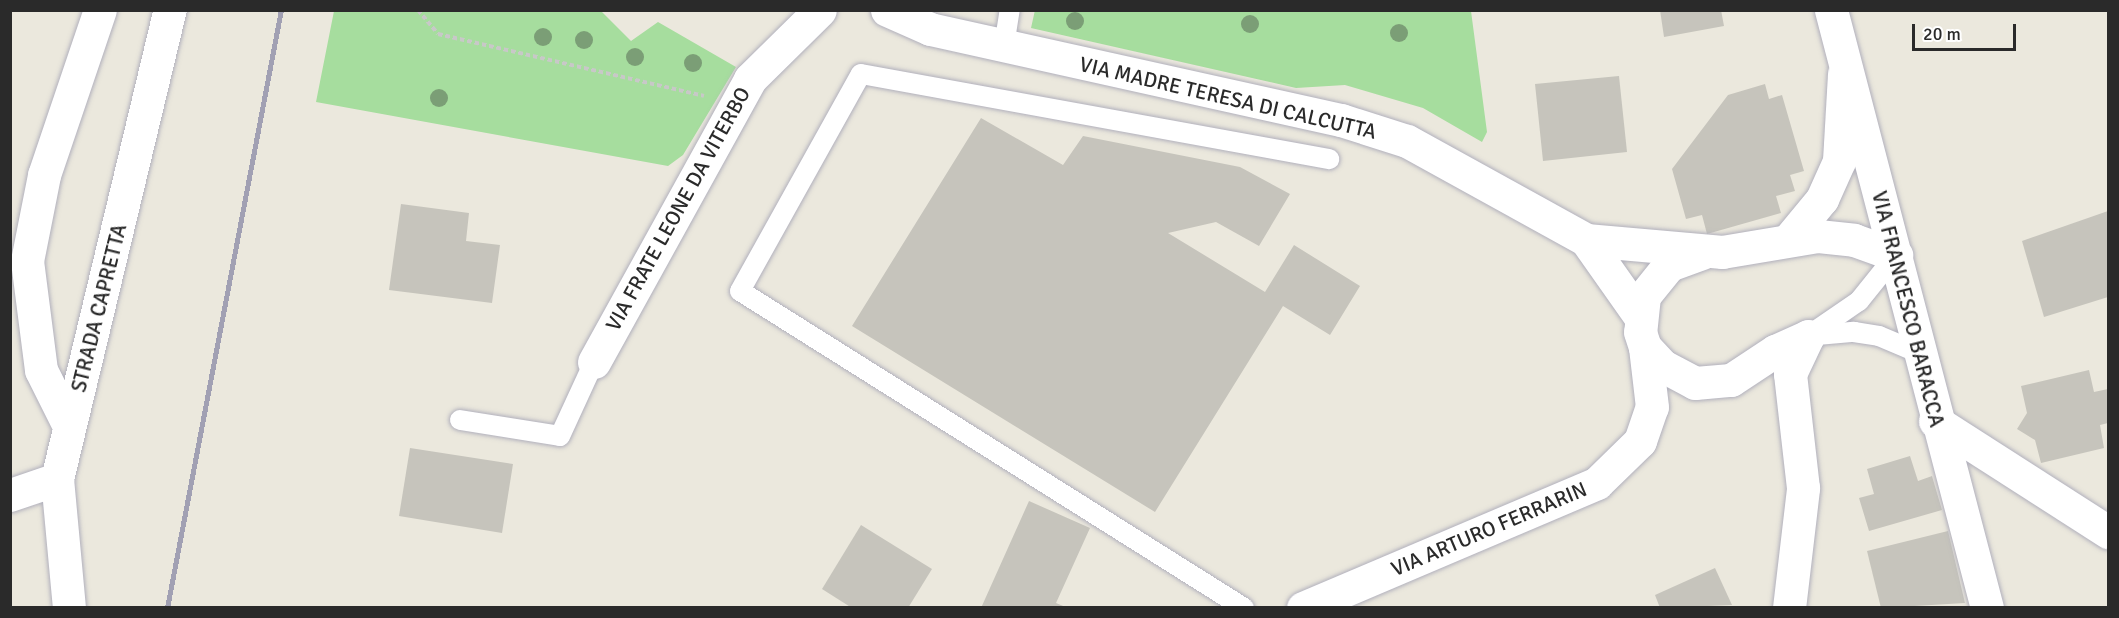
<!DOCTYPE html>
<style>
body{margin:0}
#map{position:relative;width:2119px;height:618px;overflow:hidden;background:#ebe8dd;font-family:Signika,sans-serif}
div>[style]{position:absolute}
.green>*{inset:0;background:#a6dd9e}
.building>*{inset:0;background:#c6c4bc}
.path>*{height:4px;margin-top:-2px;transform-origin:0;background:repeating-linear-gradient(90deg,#c8c8c8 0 4.5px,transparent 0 7.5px)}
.roads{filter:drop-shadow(0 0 2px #b1b0bc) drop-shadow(0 0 2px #b1b0bc)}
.lane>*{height:20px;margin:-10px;padding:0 10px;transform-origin:10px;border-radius:10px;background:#fff}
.street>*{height:33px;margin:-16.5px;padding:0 16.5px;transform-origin:16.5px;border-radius:16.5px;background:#fff}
.secondary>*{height:33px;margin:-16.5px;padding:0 16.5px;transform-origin:16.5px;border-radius:16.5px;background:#fff}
.rail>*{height:4.5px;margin:-2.25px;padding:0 2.25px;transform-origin:2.25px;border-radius:2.25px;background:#a1a0b3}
.trees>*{width:18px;height:18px;margin:-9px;border-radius:50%;background:#7b9e76}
span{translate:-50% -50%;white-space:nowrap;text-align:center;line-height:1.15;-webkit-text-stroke:6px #fff;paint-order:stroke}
.street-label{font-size:21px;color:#2a2a2a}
.frame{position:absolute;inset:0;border:12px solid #2a2a2a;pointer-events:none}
.scale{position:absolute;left:1912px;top:24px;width:104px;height:27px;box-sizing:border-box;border:3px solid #2a2a2a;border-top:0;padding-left:8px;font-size:18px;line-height:21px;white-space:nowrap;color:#2a2a2a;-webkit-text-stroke:4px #fff;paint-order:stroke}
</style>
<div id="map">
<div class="green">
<i style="clip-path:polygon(1035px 10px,1471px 11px,1487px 132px,1482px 142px,1423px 108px,1345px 85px,1296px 88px,1031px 28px)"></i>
<i style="clip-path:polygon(334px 11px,601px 11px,631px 41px,658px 22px,736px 67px,683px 155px,668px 166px,316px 102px)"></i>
</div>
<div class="building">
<i style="clip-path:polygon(1660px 10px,1721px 10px,1724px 26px,1664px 37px)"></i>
<i style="clip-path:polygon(1619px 76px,1627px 152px,1543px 161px,1535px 84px)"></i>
<i style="clip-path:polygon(1765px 84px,1769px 99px,1782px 95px,1804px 171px,1790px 175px,1795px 191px,1776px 196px,1781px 213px,1707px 234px,1702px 215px,1686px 219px,1672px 169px,1728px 95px)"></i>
<i style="clip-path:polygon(981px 118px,1063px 165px,1083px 136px,1240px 167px,1290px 194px,1259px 246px,1216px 222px,1168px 233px,1265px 292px,1294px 245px,1360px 286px,1330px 335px,1283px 306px,1155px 512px,852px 326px)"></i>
<i style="clip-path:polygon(401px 204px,469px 213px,466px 241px,500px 245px,492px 303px,389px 290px)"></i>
<i style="clip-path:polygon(2108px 211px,2108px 297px,2044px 317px,2022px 241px)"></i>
<i style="clip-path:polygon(2089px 370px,2094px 392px,2108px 389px,2108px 423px,2100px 425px,2104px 448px,2041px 463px,2035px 440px,2017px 429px,2027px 413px,2021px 386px)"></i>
<i style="clip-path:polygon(410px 448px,513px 464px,502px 533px,399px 516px)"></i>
<i style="clip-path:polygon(1910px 456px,1918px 481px,1932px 476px,1942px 510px,1869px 531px,1859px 498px,1874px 494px,1867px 469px)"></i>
<i style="clip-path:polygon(1029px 501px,1090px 528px,1056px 603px,1068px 608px,981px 608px)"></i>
<i style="clip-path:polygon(861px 525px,932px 569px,908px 608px,852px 608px,822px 589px)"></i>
<i style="clip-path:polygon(1948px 531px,1965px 603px,1881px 608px,1867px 551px)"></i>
<i style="clip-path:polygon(1715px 568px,1732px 605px,1660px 608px,1655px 595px)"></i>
</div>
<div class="path">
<i style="left:418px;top:10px;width:31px;rotate:50deg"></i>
<i style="left:438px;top:34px;width:273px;rotate:13.1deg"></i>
</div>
<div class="roads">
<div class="lane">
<i style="left:1004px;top:46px;width:36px;rotate:-81deg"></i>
<i style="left:1817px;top:335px;width:37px;rotate:-5deg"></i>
<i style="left:1854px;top:332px;width:25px;rotate:9deg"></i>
<i style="left:1879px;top:336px;width:43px;rotate:23deg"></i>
<i style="left:1808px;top:336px;width:62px;rotate:-34.5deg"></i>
<i style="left:1859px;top:301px;width:59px;rotate:-51.2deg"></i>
<i style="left:460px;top:420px;width:101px;rotate:9.1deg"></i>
<i style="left:560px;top:436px;width:81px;rotate:-65.3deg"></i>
<i style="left:1244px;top:608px;width:595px;rotate:-147.83deg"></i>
<i style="left:740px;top:291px;width:248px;rotate:-60.9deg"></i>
<i style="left:861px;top:74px;width:476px;rotate:10.3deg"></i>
</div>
<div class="street">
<i style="left:887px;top:10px;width:47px;rotate:23.8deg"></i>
<i style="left:930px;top:29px;width:421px;rotate:12.5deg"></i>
<i style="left:1341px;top:120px;width:69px;rotate:17.7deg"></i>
<i style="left:1407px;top:141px;width:205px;rotate:28.9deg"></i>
<i style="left:1586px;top:240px;width:137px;rotate:5deg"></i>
<i style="left:1722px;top:252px;width:97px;rotate:-9.5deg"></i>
<i style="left:1818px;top:236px;width:36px;rotate:6deg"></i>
<i style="left:1854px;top:240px;width:45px;rotate:19.7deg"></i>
<i style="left:1789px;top:239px;width:52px;rotate:-50.5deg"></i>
<i style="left:1822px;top:199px;width:42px;rotate:-65.9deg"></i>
<i style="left:1839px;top:161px;width:87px;rotate:-86.7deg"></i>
<i style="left:1586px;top:240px;width:92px;rotate:54.8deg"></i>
<i style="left:1702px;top:253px;width:35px;rotate:160deg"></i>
<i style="left:1669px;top:265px;width:40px;rotate:129deg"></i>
<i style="left:1644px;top:296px;width:36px;rotate:96deg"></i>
<i style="left:1640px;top:332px;width:16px;rotate:72deg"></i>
<i style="left:1645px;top:347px;width:26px;rotate:47deg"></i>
<i style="left:1663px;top:366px;width:36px;rotate:28deg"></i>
<i style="left:1695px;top:383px;width:36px;rotate:-5deg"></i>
<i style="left:1731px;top:380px;width:53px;rotate:-33.4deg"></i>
<i style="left:1775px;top:351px;width:36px;rotate:-24deg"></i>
<i style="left:594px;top:362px;width:323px;rotate:-61.1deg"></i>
<i style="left:750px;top:79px;width:98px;rotate:-44.6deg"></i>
<i style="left:1935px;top:421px;width:206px;rotate:32.7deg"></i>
<i style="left:68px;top:424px;width:60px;rotate:-116.6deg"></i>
<i style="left:41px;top:370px;width:110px;rotate:-97.3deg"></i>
<i style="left:27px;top:261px;width:88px;rotate:-78.8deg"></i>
<i style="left:44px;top:175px;width:174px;rotate:-71.3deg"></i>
<i style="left:10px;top:495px;width:50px;rotate:-18.8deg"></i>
<i style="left:69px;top:608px;width:130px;rotate:-95.3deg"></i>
<i style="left:57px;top:479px;width:482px;rotate:-76.5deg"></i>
<i style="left:1303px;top:608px;width:319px;rotate:-23deg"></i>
<i style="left:1597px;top:483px;width:60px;rotate:-44.3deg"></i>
<i style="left:1640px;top:441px;width:36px;rotate:-71deg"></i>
<i style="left:1652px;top:407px;width:60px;rotate:-96.7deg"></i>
<i style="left:1789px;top:608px;width:121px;rotate:-83.3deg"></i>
<i style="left:1803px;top:488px;width:115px;rotate:-96.5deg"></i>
<i style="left:1790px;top:374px;width:42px;rotate:-64.7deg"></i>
</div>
<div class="secondary">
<i style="left:1831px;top:10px;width:618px;rotate:75.38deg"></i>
</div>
</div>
<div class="rail">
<i style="left:167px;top:608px;width:609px;rotate:-79.21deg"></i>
</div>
<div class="trees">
<i style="left:1075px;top:21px"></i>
<i style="left:1250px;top:24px"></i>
<i style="left:1399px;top:33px"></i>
<i style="left:543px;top:37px"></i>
<i style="left:584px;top:40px"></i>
<i style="left:635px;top:57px"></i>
<i style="left:693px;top:63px"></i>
<i style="left:439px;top:98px"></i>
</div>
<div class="street-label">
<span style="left:1228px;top:98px;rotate:13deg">VIA MADRE TERESA DI CALCUTTA</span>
<span style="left:678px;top:209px;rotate:-61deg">VIA FRATE LEONE DA VITERBO</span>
<span style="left:99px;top:308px;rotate:-76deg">STRADA CAPRETTA</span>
<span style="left:1908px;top:309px;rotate:76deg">VIA FRANCESCO BARACCA</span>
<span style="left:1489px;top:529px;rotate:-23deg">VIA ARTURO FERRARIN</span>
</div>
<div class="frame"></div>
<div class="scale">20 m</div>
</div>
